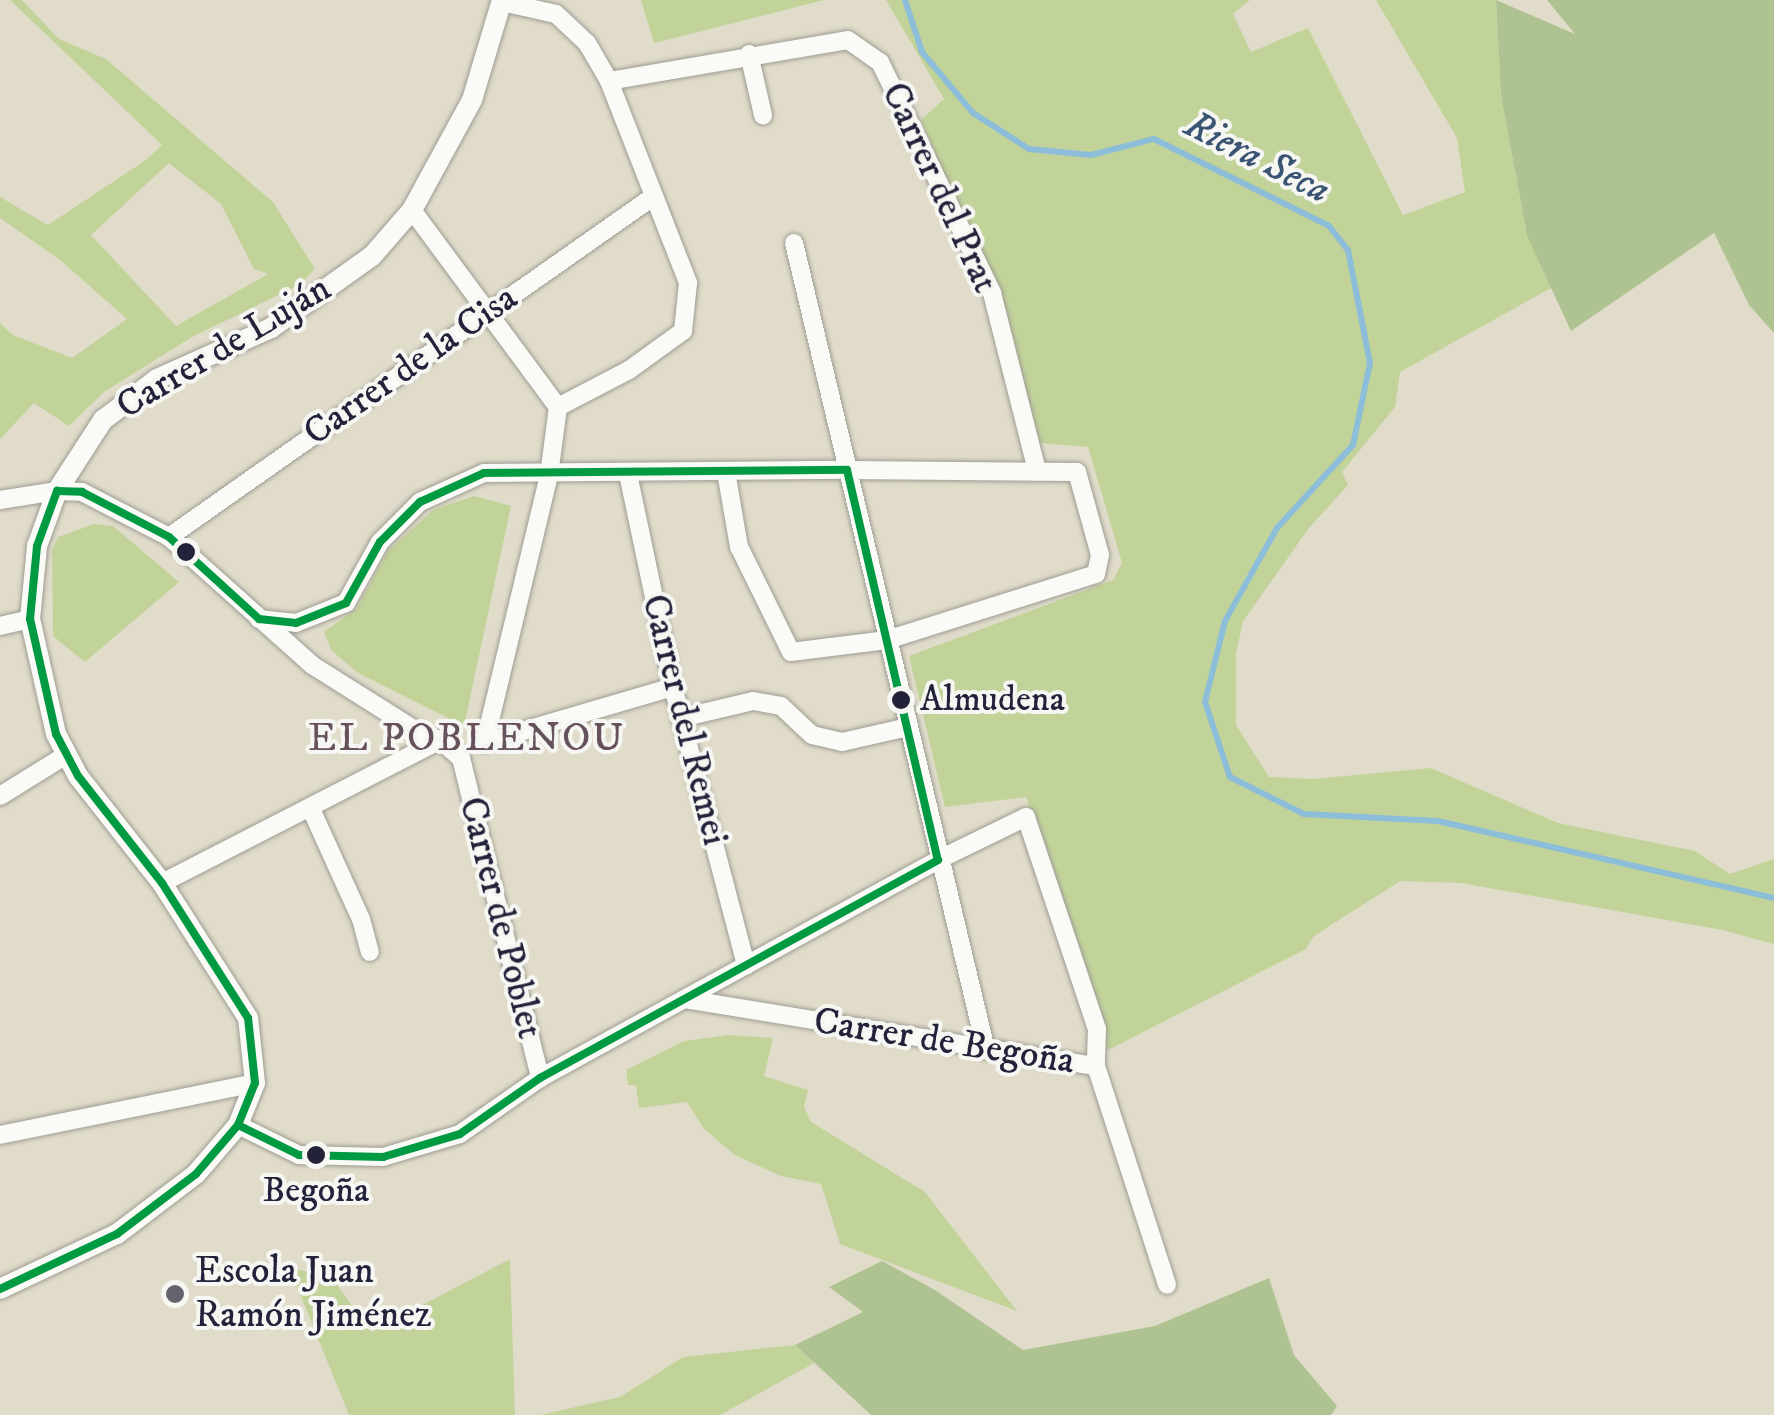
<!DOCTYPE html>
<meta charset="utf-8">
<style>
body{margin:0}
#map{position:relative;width:1774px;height:1415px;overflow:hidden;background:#e1dcca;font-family:"IM FELL DW Pica",serif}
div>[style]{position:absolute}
.green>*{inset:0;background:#c2d39a}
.forest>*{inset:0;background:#afc392}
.stream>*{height:6px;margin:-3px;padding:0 3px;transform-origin:3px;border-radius:3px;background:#8cbed9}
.roads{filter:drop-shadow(0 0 2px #9e9c94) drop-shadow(0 0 2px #9e9c94)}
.minor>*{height:18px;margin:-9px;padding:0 9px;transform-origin:9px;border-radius:9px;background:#fafaf7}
.tertiary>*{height:20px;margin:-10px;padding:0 10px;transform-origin:10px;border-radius:10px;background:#fafaf7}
.bus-1>*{height:8px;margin:-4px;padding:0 4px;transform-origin:4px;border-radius:4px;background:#009a42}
.dots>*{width:28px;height:28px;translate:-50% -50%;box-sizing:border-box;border:5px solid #f6f6f2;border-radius:50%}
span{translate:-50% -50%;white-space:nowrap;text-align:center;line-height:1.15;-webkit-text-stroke:8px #f6f6f2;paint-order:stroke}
.bus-label{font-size:36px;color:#22223b}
.left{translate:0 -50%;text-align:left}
.street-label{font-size:38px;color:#22223b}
.poi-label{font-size:38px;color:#22223b}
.water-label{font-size:40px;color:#3a5474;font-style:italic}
.neighbourhood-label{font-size:40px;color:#66525c;letter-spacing:2.5px}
</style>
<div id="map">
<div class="green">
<i style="clip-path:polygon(evenodd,10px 0,22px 0,59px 39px,106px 59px,273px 202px,315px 269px,299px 285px,192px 337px,104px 392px,69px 426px,34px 403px,0 439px,0 323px,13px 335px,72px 358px,127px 319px,60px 260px,0 218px,0 197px,48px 225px,146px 160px,162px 145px,10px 0,169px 163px,221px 204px,254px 269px,268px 274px,176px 326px,91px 235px,169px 163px)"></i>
<i style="clip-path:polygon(641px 0,824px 0,654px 43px)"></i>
<i style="clip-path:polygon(886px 0,1250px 0,1233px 14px,1251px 52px,1308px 28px,1403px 215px,1465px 192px,1457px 138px,1376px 0,1496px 0,1501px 96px,1527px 237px,1533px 238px,1551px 288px,1400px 372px,1395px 407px,1342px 472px,1348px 485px,1309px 528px,1243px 621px,1236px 654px,1236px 725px,1269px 777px,1313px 779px,1431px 768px,1558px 823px,1695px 851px,1730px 874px,1774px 859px,1774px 944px,1722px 930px,1461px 883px,1400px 881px,1314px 936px,1306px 949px,1108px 1050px,1026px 797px,945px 807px,909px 656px,1113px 580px,1122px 563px,1088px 447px,1040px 443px,1006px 316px,921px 120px,944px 99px)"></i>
<i style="clip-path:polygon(474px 496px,511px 506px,464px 726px,358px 673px,331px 650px,324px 632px,357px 608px,388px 551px,433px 510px)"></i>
<i style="clip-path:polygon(94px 524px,113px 526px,179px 582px,85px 662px,53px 636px,52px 550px,58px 537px)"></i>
<i style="clip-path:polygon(729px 1035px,773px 1038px,764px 1076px,808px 1090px,804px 1107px,811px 1122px,925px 1192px,1017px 1311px,840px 1244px,821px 1184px,781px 1176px,735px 1155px,704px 1129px,687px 1102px,639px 1108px,636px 1085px,628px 1085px,626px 1070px,684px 1041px)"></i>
<i style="clip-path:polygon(510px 1259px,515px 1415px,349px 1415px,289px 1267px,332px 1278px,371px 1332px)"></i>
<i style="clip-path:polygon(795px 1345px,814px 1363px,720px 1415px,540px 1415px,620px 1397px,683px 1357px)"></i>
</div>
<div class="forest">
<i style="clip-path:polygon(1496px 0,1575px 34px,1547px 0,1774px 0,1774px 333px,1749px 305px,1714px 233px,1571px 331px,1527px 236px,1501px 96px)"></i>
<i style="clip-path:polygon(882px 1261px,935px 1290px,1023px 1350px,1155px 1326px,1269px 1278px,1294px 1355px,1337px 1406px,1331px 1415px,871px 1415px,795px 1345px,863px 1312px,829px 1287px)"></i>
</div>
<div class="stream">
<i style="left:905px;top:0;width:55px;rotate:71.9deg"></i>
<i style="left:922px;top:52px;width:80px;rotate:50.1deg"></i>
<i style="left:973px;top:113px;width:67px;rotate:32.7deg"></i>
<i style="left:1029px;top:149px;width:62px;rotate:5.5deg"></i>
<i style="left:1091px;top:155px;width:65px;rotate:-14.3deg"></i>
<i style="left:1154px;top:139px;width:195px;rotate:26.4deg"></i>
<i style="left:1329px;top:226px;width:31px;rotate:52deg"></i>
<i style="left:1348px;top:250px;width:115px;rotate:79deg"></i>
<i style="left:1370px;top:363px;width:84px;rotate:101.7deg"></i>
<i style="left:1353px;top:445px;width:113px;rotate:132.5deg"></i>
<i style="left:1277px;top:528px;width:107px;rotate:119.2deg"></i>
<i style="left:1225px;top:621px;width:83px;rotate:103.9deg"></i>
<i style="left:1205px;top:702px;width:79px;rotate:71.6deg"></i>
<i style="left:1230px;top:777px;width:83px;rotate:26.6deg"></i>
<i style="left:1304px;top:814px;width:134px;rotate:3deg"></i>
<i style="left:1438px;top:821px;width:345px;rotate:12.9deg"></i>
</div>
<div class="roads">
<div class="minor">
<i style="left:502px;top:2px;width:55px;rotate:12.5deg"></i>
<i style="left:556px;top:14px;width:42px;rotate:43.1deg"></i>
<i style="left:587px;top:43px;width:44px;rotate:59.9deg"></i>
<i style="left:609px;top:81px;width:217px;rotate:68.6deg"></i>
<i style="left:688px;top:283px;width:48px;rotate:95.9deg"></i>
<i style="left:683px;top:331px;width:67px;rotate:144.2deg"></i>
<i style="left:629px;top:370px;width:80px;rotate:152.5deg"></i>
<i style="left:749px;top:54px;width:63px;rotate:77.1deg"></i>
<i style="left:609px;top:81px;width:242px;rotate:-9.7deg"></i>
<i style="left:848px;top:40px;width:39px;rotate:35deg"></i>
<i style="left:880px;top:62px;width:257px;rotate:64.1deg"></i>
<i style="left:992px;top:293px;width:184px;rotate:75.8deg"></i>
<i style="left:412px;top:210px;width:245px;rotate:53.5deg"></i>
<i style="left:794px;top:243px;width:830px;rotate:76.62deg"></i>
<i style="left:558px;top:407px;width:69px;rotate:97.5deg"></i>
<i style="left:549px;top:475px;width:275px;rotate:103.5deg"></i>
<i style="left:485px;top:742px;width:196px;rotate:-16.3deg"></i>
<i style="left:628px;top:474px;width:218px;rotate:78.1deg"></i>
<i style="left:673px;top:687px;width:288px;rotate:75.3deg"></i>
<i style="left:0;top:500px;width:58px;rotate:-9deg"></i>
<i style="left:57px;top:491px;width:25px;rotate:2deg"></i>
<i style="left:82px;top:492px;width:98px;rotate:27.3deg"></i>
<i style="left:169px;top:537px;width:192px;rotate:41.8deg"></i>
<i style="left:312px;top:665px;width:131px;rotate:32.2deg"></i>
<i style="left:423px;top:735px;width:18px;rotate:16deg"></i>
<i style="left:440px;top:740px;width:28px;rotate:41deg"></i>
<i style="left:461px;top:758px;width:330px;rotate:76.1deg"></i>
<i style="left:169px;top:537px;width:593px;rotate:-35.11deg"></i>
<i style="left:259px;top:619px;width:37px;rotate:6deg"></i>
<i style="left:296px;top:623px;width:54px;rotate:-21.8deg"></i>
<i style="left:346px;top:603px;width:70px;rotate:-60.9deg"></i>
<i style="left:380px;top:542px;width:57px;rotate:-45deg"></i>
<i style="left:420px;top:502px;width:70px;rotate:-24.4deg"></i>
<i style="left:484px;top:473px;width:363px;rotate:-0.5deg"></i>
<i style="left:847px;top:470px;width:230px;rotate:0.5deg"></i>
<i style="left:1077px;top:472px;width:86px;rotate:74.5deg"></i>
<i style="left:1100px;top:555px;width:19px;rotate:102deg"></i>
<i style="left:1096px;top:574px;width:219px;rotate:162.5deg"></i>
<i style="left:887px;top:640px;width:97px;rotate:172.9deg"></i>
<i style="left:791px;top:652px;width:117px;rotate:-116.3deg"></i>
<i style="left:739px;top:547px;width:76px;rotate:-99.8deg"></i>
<i style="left:0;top:626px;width:31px;rotate:-13deg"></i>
<i style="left:681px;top:718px;width:74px;rotate:-13.3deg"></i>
<i style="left:753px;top:701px;width:28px;rotate:10deg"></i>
<i style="left:781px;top:706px;width:42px;rotate:43.1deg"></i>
<i style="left:812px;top:735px;width:31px;rotate:13deg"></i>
<i style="left:842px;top:742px;width:68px;rotate:-12.8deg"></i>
<i style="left:0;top:796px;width:78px;rotate:-31.8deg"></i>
<i style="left:311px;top:809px;width:121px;rotate:65.6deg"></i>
<i style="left:361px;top:919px;width:34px;rotate:75deg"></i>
<i style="left:162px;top:883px;width:313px;rotate:-27.2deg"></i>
<i style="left:685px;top:999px;width:416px;rotate:9.3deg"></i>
<i style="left:1096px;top:1066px;width:230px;rotate:72deg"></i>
<i style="left:238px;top:1125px;width:68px;rotate:26.2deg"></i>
<i style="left:299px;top:1155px;width:84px;rotate:1.4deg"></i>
<i style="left:383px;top:1157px;width:80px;rotate:-16.6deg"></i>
<i style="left:460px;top:1134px;width:98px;rotate:-35deg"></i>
<i style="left:540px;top:1078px;width:454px;rotate:-28.7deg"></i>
<i style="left:938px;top:860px;width:98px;rotate:-26deg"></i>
<i style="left:1026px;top:817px;width:224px;rotate:71.5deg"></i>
<i style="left:1097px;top:1029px;width:37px;rotate:92deg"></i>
<i style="left:0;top:1135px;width:260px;rotate:-11.5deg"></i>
</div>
<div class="tertiary">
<i style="left:0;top:1289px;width:129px;rotate:-25.2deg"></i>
<i style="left:117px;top:1234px;width:99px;rotate:-37.2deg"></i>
<i style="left:196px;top:1174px;width:65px;rotate:-49.4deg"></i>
<i style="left:238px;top:1125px;width:45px;rotate:-68deg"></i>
<i style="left:255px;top:1083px;width:65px;rotate:-96.1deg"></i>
<i style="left:248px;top:1018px;width:160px;rotate:-122.5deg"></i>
<i style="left:162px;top:883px;width:136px;rotate:-128.1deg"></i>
<i style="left:78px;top:776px;width:47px;rotate:-117.6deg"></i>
<i style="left:56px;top:734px;width:118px;rotate:-102.7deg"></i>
<i style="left:30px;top:619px;width:73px;rotate:-84.5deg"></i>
<i style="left:37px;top:546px;width:59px;rotate:-70deg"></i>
<i style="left:57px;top:491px;width:85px;rotate:-57.1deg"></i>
<i style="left:103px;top:420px;width:68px;rotate:-37.2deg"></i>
<i style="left:157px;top:379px;width:125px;rotate:-24.1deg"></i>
<i style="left:271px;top:328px;width:124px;rotate:-35.5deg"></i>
<i style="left:372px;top:256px;width:61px;rotate:-49deg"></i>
<i style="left:412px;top:210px;width:125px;rotate:-61.4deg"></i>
<i style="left:472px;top:100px;width:104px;rotate:-73.3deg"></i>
</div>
</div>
<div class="bus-1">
<i style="left:847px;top:470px;width:400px;rotate:76.9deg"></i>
<i style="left:57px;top:491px;width:25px;rotate:2deg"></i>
<i style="left:82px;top:492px;width:98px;rotate:27.3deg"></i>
<i style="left:169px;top:537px;width:122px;rotate:42.3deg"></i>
<i style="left:259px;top:619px;width:37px;rotate:6deg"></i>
<i style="left:296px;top:623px;width:54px;rotate:-21.8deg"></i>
<i style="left:346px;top:603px;width:70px;rotate:-60.9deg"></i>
<i style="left:380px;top:542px;width:57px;rotate:-45deg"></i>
<i style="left:420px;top:502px;width:70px;rotate:-24.4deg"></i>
<i style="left:484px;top:473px;width:363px;rotate:-0.5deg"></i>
<i style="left:238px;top:1125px;width:68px;rotate:26.2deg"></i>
<i style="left:299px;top:1155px;width:84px;rotate:1.4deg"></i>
<i style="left:383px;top:1157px;width:80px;rotate:-16.6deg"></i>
<i style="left:460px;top:1134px;width:98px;rotate:-35deg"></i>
<i style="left:540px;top:1078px;width:454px;rotate:-28.7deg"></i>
<i style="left:0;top:1289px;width:129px;rotate:-25.2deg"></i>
<i style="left:117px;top:1234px;width:99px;rotate:-37.2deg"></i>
<i style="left:196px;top:1174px;width:65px;rotate:-49.4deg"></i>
<i style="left:238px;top:1125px;width:45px;rotate:-68deg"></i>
<i style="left:255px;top:1083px;width:65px;rotate:-96.1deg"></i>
<i style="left:248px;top:1018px;width:160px;rotate:-122.5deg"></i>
<i style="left:162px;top:883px;width:136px;rotate:-128.1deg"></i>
<i style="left:78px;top:776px;width:47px;rotate:-117.6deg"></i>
<i style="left:56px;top:734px;width:118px;rotate:-102.7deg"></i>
<i style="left:30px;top:619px;width:73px;rotate:-84.5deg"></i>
<i style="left:37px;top:546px;width:59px;rotate:-70deg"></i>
</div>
<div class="dots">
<i style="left:186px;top:552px;background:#22223b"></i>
<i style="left:901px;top:700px;background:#22223b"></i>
<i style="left:316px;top:1155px;background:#22223b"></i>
<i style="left:175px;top:1294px;background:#65636d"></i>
</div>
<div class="bus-label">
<span class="left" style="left:920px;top:700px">Almudena</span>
<span style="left:316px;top:1191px">Begoña</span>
</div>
<div class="street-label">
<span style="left:939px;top:188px;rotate:65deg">Carrer del Prat</span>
<span style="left:224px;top:348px;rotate:-31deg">Carrer de Luján</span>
<span style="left:411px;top:366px;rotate:-35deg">Carrer de la Cisa</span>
<span style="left:684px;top:720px;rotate:76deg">Carrer del Remei</span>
<span style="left:500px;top:918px;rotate:76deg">Carrer de Poblet</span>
<span style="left:944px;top:1042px;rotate:9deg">Carrer de Begoña</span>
</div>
<div class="poi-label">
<span class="left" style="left:195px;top:1294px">Escola Juan<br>Ramón Jiménez</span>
</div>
<div class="water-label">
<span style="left:1257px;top:158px;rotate:27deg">Riera Seca</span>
</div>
<div class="neighbourhood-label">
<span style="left:467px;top:739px">EL POBLENOU</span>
</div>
</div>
